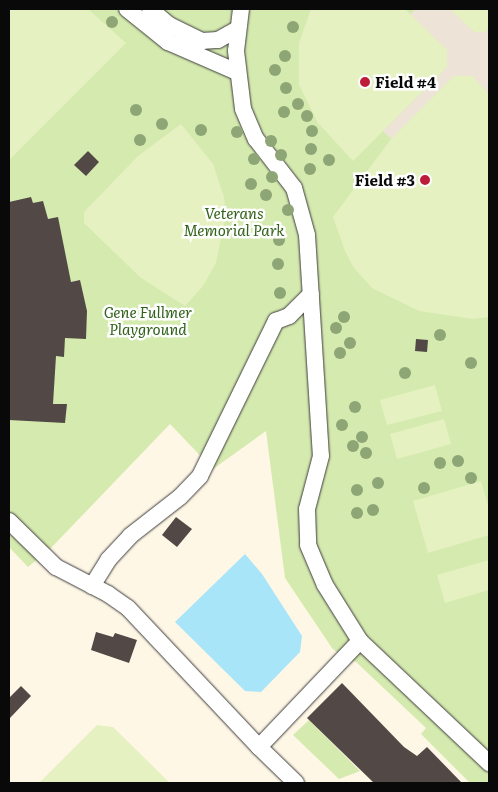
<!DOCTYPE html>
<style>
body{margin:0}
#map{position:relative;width:498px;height:792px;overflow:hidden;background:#fff7e6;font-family:Literata,serif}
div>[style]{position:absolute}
.green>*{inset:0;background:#d5eaaf}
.pitch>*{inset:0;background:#e6f1c1}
.plaza>*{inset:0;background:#ede4d7}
.water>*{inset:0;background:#a8e5f9}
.building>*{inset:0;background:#524946}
.roads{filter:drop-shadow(0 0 1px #3c3c3c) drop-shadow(0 0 1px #3c3c3c)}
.minor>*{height:16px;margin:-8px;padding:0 8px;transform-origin:8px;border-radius:8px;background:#fff}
.trees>*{width:12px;height:12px;margin:-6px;border-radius:50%;background:#8ea575}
.dots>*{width:14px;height:14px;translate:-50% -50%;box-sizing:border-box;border:2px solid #fff;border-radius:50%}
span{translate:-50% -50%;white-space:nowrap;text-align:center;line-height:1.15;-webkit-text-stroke:5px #fff;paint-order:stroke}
.poi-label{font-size:15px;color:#090909;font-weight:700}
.left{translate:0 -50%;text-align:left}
.right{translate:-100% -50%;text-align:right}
.park-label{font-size:15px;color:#316219;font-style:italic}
.frame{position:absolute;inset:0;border:10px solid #090909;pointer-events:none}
</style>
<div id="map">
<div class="green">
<i style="clip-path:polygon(9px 9px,489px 9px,489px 783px,470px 783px,421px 734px,426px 728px,355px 661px,349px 663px,332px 648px,285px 578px,266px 431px,213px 469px,170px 424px,50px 549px,28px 567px,9px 547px)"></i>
<i style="clip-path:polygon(309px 720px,360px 771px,339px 779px,293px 735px)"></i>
</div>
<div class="pitch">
<i style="clip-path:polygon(9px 9px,88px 9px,126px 43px,9px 160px)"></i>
<i style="clip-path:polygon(311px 9px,405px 9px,447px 50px,447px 67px,353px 161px,318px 123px,299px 85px,299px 43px)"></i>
<i style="clip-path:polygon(450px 9px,489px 9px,489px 27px,485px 32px,474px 32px)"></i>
<i style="clip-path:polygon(454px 76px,472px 76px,489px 94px,489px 317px,473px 319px,419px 311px,372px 288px,354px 268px,345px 251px,333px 217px,391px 139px)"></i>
<i style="clip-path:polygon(181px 124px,213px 164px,224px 197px,226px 214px,216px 263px,203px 286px,185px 306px,141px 278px,84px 223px,84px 212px,138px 156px)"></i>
<i style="clip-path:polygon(435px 385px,442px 411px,387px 425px,380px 400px)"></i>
<i style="clip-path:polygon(444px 419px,451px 444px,397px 459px,390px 434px)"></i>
<i style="clip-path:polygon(481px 481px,489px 508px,489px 535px,428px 553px,413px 501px)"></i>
<i style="clip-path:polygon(489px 560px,489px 590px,445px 603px,437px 575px)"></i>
<i style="clip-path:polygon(97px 725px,113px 727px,170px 783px,39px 783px)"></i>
</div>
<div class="plaza">
<i style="clip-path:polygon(416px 9px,450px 9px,474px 32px,485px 32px,489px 27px,489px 94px,472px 76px,454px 76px,391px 139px,383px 131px,447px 67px,447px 50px,410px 14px)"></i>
</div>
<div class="water">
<i style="clip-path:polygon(245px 554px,262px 574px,302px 636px,300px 652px,261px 692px,245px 691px,175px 622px)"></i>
</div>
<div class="building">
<i style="clip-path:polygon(88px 151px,99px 162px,86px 176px,74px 165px)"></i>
<i style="clip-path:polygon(31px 197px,33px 203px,43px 201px,48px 219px,58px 217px,71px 282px,80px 280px,87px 311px,86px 339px,65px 338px,64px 357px,56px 356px,53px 404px,67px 404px,65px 423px,9px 420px,9px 202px)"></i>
<i style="clip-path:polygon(416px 339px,428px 340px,427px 352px,415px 351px)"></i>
<i style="clip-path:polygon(176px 517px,192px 529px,177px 547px,162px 535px)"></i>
<i style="clip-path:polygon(96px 632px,113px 637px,115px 633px,137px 640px,129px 663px,91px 650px)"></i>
<i style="clip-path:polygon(342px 683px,404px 747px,417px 756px,427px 747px,462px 783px,374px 783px,307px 718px)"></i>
<i style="clip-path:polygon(21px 686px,31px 696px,9px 719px,9px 698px)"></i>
</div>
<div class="roads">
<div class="minor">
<i style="left:127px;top:9px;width:53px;rotate:38.8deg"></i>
<i style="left:168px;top:42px;width:75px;rotate:23.5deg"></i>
<i style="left:150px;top:9px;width:25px;rotate:40deg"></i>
<i style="left:169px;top:25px;width:37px;rotate:26deg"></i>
<i style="left:202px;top:41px;width:16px;rotate:-4deg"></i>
<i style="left:218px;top:40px;width:23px;rotate:-29deg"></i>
<i style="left:241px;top:9px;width:42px;rotate:96.8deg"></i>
<i style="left:236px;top:51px;width:58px;rotate:83.1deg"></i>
<i style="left:243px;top:109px;width:33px;rotate:67deg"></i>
<i style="left:256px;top:139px;width:62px;rotate:52.2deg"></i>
<i style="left:294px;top:188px;width:49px;rotate:74.5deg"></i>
<i style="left:307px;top:235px;width:221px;rotate:86.4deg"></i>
<i style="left:321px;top:456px;width:55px;rotate:104.8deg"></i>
<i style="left:307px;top:509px;width:36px;rotate:88deg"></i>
<i style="left:308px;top:545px;width:43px;rotate:67deg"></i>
<i style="left:325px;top:585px;width:66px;rotate:58deg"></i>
<i style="left:360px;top:641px;width:178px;rotate:43.4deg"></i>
<i style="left:9px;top:521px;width:66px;rotate:44.4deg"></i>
<i style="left:56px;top:567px;width:59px;rotate:27.4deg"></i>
<i style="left:108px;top:594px;width:24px;rotate:35deg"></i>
<i style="left:128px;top:608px;width:191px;rotate:46.7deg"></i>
<i style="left:92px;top:586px;width:31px;rotate:-58deg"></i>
<i style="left:108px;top:560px;width:33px;rotate:-47deg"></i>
<i style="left:130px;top:536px;width:63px;rotate:-38deg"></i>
<i style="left:180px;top:497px;width:29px;rotate:-46deg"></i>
<i style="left:200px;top:476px;width:173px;rotate:-63.9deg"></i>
<i style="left:276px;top:321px;width:14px;rotate:-21deg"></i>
<i style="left:289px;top:316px;width:31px;rotate:-45deg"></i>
<i style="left:296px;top:783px;width:52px;rotate:-135.8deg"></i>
<i style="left:259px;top:747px;width:146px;rotate:-46.4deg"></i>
</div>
</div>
<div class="trees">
<i style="left:112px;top:22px"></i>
<i style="left:293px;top:27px"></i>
<i style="left:285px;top:56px"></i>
<i style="left:275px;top:70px"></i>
<i style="left:286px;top:88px"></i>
<i style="left:298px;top:104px"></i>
<i style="left:136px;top:110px"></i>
<i style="left:284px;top:112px"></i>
<i style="left:307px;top:116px"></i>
<i style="left:162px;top:124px"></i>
<i style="left:201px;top:130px"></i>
<i style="left:312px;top:131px"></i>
<i style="left:237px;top:132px"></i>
<i style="left:140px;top:140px"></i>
<i style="left:271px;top:141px"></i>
<i style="left:311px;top:149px"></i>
<i style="left:281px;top:155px"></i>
<i style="left:254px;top:159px"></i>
<i style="left:329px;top:160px"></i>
<i style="left:310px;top:169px"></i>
<i style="left:272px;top:177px"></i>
<i style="left:251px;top:184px"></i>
<i style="left:266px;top:195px"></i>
<i style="left:288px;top:210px"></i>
<i style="left:279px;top:240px"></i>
<i style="left:278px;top:264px"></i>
<i style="left:280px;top:293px"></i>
<i style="left:344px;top:317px"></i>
<i style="left:336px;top:328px"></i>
<i style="left:440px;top:335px"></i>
<i style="left:350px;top:343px"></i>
<i style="left:340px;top:353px"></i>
<i style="left:471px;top:363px"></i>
<i style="left:405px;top:373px"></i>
<i style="left:355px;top:407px"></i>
<i style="left:342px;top:425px"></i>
<i style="left:362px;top:437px"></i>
<i style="left:353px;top:446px"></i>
<i style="left:366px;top:453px"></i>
<i style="left:458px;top:461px"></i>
<i style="left:440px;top:463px"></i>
<i style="left:471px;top:478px"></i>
<i style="left:378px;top:483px"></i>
<i style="left:424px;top:488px"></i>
<i style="left:357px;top:490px"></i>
<i style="left:373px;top:510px"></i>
<i style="left:357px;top:513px"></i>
</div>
<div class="dots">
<i style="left:365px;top:82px;background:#be1d39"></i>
<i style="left:425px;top:180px;background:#be1d39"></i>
</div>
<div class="poi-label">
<span class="left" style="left:375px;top:82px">Field #4</span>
<span class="right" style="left:415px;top:180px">Field #3</span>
</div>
<div class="park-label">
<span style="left:234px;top:221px">Veterans<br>Memorial Park</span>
<span style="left:148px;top:320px">Gene Fullmer<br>Playground</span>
</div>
<div class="frame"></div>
</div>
